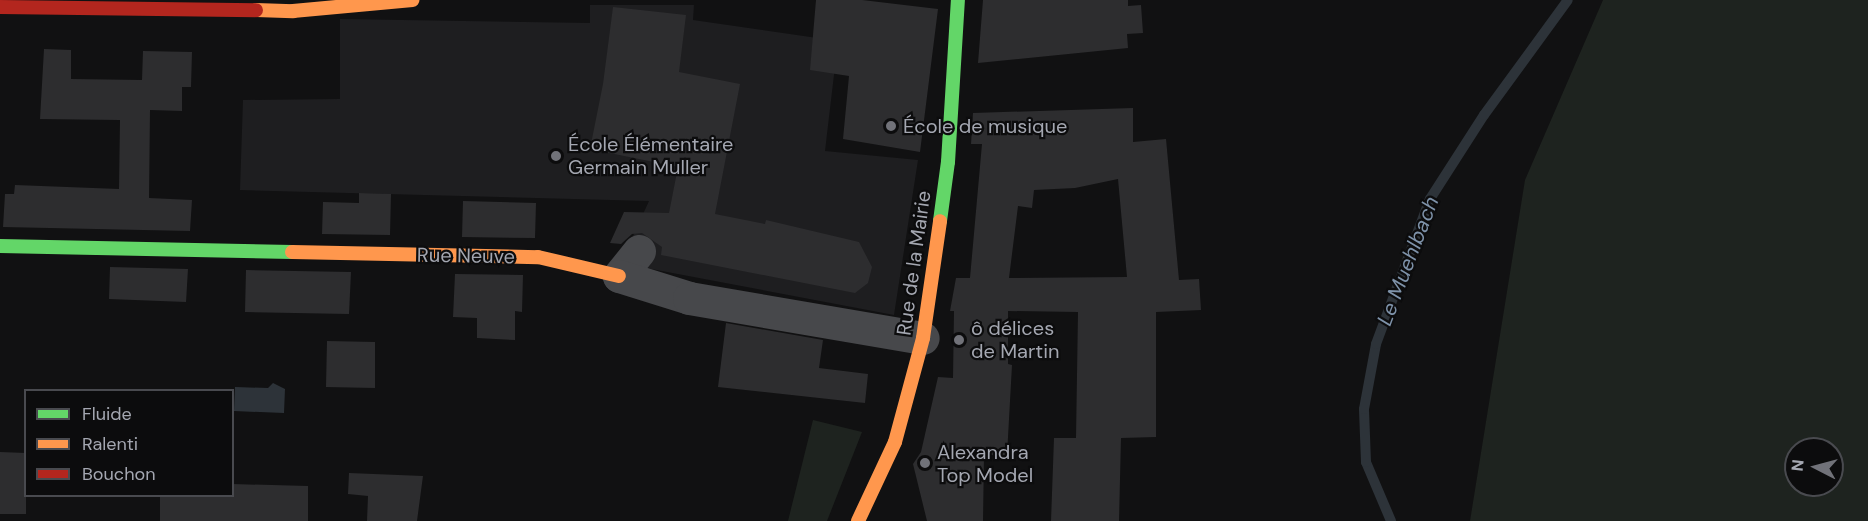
<!DOCTYPE html>
<meta charset="utf-8">
<style>
body{margin:0}
#map{position:relative;width:1868px;height:521px;overflow:hidden;background:#111112;font-family:"DM Sans",sans-serif}
div>[style]{position:absolute}
.built>*{inset:0;background:#1e1e20}
.green>*{inset:0;background:#1e231f}
.water>*{inset:0;background:#2d3339}
.stream>*{height:10px;margin:-5px;padding:0 5px;transform-origin:5px;border-radius:5px;background:#2d3339}
.building>*{inset:0;background:#2d2d2f}
.street>*{height:33px;margin:-16.5px;padding:0 16.5px;transform-origin:16.5px;border-radius:16.5px;background:#47484b}
.fast>*{height:14px;margin:-7px;padding:0 7px;transform-origin:7px;border-radius:7px;background:#63d668}
.slow>*{height:14px;margin:-7px;padding:0 7px;transform-origin:7px;border-radius:7px;background:#ff974d}
.jam>*{height:14px;margin:-7px;padding:0 7px;transform-origin:7px;border-radius:7px;background:#b3261e}
.dots>*{width:16px;height:16px;translate:-50% -50%;box-sizing:border-box;border:3px solid #0c0c0d;border-radius:50%}
span{translate:-50% -50%;white-space:nowrap;text-align:center;line-height:1.15;-webkit-text-stroke:4.5px #0c0c0d;paint-order:stroke}
.poi-label{font-size:20px;color:#a4a7b1}
.left{translate:0 -50%;text-align:left}
.street-label{font-size:20px;color:#a4a7b1}
.water-label{font-size:21px;color:#7e92a9;font-style:italic}
.legend{position:absolute;left:24px;top:389px;width:210px;height:108px;box-sizing:border-box;background:#0c0c0d;border:2px solid #494a4f;margin:0;padding:8px 10px;list-style:none;font-size:18px;color:#a4a7b1}
.legend li{display:flex;align-items:center;gap:12px;height:30px}
.legend b{width:30px;border:2px solid #494a4f}
.north{position:absolute;left:1784px;top:437px;width:60px;height:60px;box-sizing:border-box;background:#0c0c0d;border:2px solid #494a4f;border-radius:50%;rotate:276deg;font-size:16px;font-weight:700;line-height:24px;text-align:center;color:#a4a7b1}
.north::after{content:'';display:block;margin:auto;width:21px;height:27px;background:#717279;clip-path:polygon(50% 0,100% 100%,50% 72%,0 100%)}
</style>
<div id="map">
<div class="built">
<i style="clip-path:polygon(590px 5px,694px 5px,693px 20px,838px 41px,825px 151px,918px 160px,894px 315px,646px 268px,628px 247px,649px 201px,240px 190px,243px 100px,340px 99px,340px 19px,590px 23px)"></i>
</div>
<div class="green">
<i style="clip-path:polygon(evenodd,1603px 0,1868px 0,1868px 521px,1470px 521px,1525px 180px,1603px 0,1796px 449px,1832px 449px,1832px 485px,1796px 485px,1796px 449px)"></i>
<i style="clip-path:polygon(813px 420px,862px 432px,827px 521px,788px 521px)"></i>
</div>
<div class="water">
<i style="clip-path:polygon(273px 383px,285px 389px,284px 413px,234px 411px,235px 387px,268px 388px)"></i>
</div>
<div class="stream">
<i style="left:1391px;top:521px;width:64px;rotate:-113deg"></i>
<i style="left:1366px;top:462px;width:53px;rotate:-92.2deg"></i>
<i style="left:1364px;top:409px;width:66px;rotate:-79.5deg"></i>
<i style="left:1376px;top:344px;width:155px;rotate:-69.6deg"></i>
<i style="left:1430px;top:199px;width:100px;rotate:-57.3deg"></i>
<i style="left:1484px;top:115px;width:142px;rotate:-53.9deg"></i>
</div>
<div class="building">
<i style="clip-path:polygon(816px 0,862px 0,938px 9px,920px 152px,843px 139px,849px 76px,810px 70px)"></i>
<i style="clip-path:polygon(983px 0,1128px 0,1128px 6px,1141px 5px,1143px 33px,1127px 34px,1128px 48px,978px 63px)"></i>
<i style="clip-path:polygon(613px 7px,686px 15px,679px 72px,740px 84px,715px 214px,765px 224px,766px 220px,859px 242px,872px 267px,868px 283px,855px 293px,661px 255px,662px 247px,642px 233px,632px 234px,621px 244px,610px 243px,624px 212px,669px 213px,678px 167px,590px 149px,603px 84px)"></i>
<i style="clip-path:polygon(44px 49px,71px 50px,71px 79px,142px 80px,143px 51px,192px 52px,191px 87px,182px 87px,182px 111px,150px 110px,149px 198px,192px 200px,190px 231px,3px 227px,5px 194px,14px 194px,15px 185px,119px 189px,120px 120px,40px 119px)"></i>
<i style="clip-path:polygon(evenodd,1133px 108px,1133px 142px,1166px 139px,1179px 280px,1199px 279px,1201px 310px,1156px 312px,1156px 437px,1121px 438px,1119px 521px,1051px 521px,1054px 438px,1076px 438px,1078px 312px,1008px 311px,1008px 364px,1012px 365px,1007px 455px,984px 455px,983px 521px,927px 521px,913px 464px,921px 452px,938px 377px,953px 378px,954px 311px,950px 311px,956px 278px,970px 278px,982px 144px,971px 144px,973px 113px,1133px 108px,1118px 179px,1127px 277px,1009px 278px,1018px 206px,1032px 208px,1034px 190px,1075px 188px,1118px 179px)"></i>
<i style="clip-path:polygon(359px 193px,391px 194px,390px 235px,322px 234px,323px 202px,359px 203px)"></i>
<i style="clip-path:polygon(463px 201px,536px 203px,535px 238px,462px 237px)"></i>
<i style="clip-path:polygon(110px 267px,188px 269px,186px 302px,109px 299px)"></i>
<i style="clip-path:polygon(246px 270px,351px 272px,349px 314px,245px 312px)"></i>
<i style="clip-path:polygon(455px 274px,523px 275px,522px 312px,515px 311px,515px 340px,477px 338px,477px 318px,453px 317px)"></i>
<i style="clip-path:polygon(726px 323px,823px 340px,819px 368px,868px 374px,865px 403px,718px 387px)"></i>
<i style="clip-path:polygon(327px 341px,375px 342px,375px 388px,326px 387px)"></i>
<i style="clip-path:polygon(0 452px,26px 453px,26px 514px,0 514px)"></i>
<i style="clip-path:polygon(349px 473px,423px 476px,417px 521px,367px 521px,368px 496px,348px 494px)"></i>
<i style="clip-path:polygon(232px 484px,308px 486px,308px 521px,160px 521px,160px 495px,232px 495px)"></i>
</div>
<div class="street">
<i style="left:639px;top:251px;width:32px;rotate:129deg"></i>
<i style="left:619px;top:276px;width:73px;rotate:17.4deg"></i>
<i style="left:689px;top:298px;width:237px;rotate:9.7deg"></i>
</div>
<div class="fast">
<i style="left:940px;top:221px;width:60px;rotate:-82.3deg"></i>
<i style="left:948px;top:162px;width:162px;rotate:-86.5deg"></i>
<i style="left:0;top:246px;width:292px;rotate:1.2deg"></i>
</div>
<div class="slow">
<i style="left:256px;top:10px;width:37px;rotate:2deg"></i>
<i style="left:293px;top:11px;width:120px;rotate:-5.3deg"></i>
<i style="left:292px;top:252px;width:246px;rotate:1.2deg"></i>
<i style="left:538px;top:257px;width:83px;rotate:13.2deg"></i>
<i style="left:858px;top:521px;width:87px;rotate:-64.9deg"></i>
<i style="left:895px;top:442px;width:108px;rotate:-74.9deg"></i>
<i style="left:923px;top:338px;width:118px;rotate:-81.7deg"></i>
</div>
<div class="jam">
<i style="left:0;top:7px;width:256px;rotate:0.7deg"></i>
</div>
<div class="dots">
<i style="left:891px;top:126px;background:#717279"></i>
<i style="left:556px;top:156px;background:#717279"></i>
<i style="left:959px;top:340px;background:#717279"></i>
<i style="left:925px;top:463px;background:#717279"></i>
</div>
<div class="poi-label">
<span class="left" style="left:903px;top:126px">École de musique</span>
<span class="left" style="left:568px;top:156px">École Élémentaire<br>Germain Muller</span>
<span class="left" style="left:971px;top:340px">ô délices<br>de Martin</span>
<span class="left" style="left:937px;top:464px">Alexandra<br>Top Model</span>
</div>
<div class="street-label">
<span style="left:466px;top:256px;rotate:1deg">Rue Neuve</span>
<span style="left:914px;top:263px;rotate:-82deg">Rue de la Mairie</span>
</div>
<div class="water-label">
<span style="left:1408px;top:261px;rotate:-69deg">Le Muehlbach</span>
</div>
<ul class="legend">
<li><b style="height:8px;background:#63d668"></b>Fluide</li>
<li><b style="height:8px;background:#ff974d"></b>Ralenti</li>
<li><b style="height:8px;background:#b3261e"></b>Bouchon</li>
</ul>
<div class="north">N</div>
</div>
